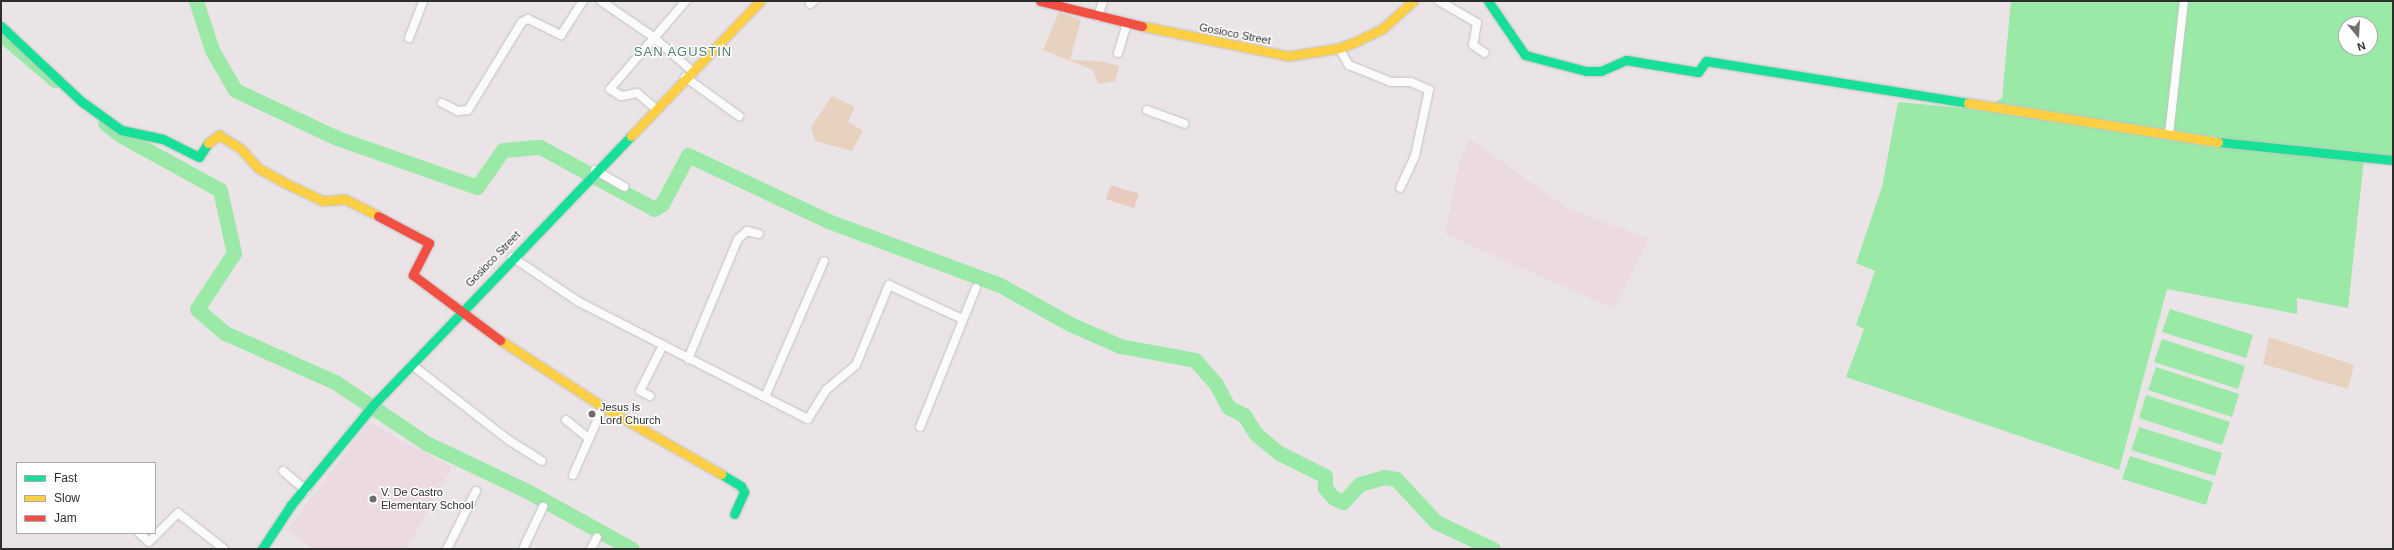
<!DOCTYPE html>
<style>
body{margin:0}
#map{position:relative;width:2394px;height:550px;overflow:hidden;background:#eae4e7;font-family:Arial,sans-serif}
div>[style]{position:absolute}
.education>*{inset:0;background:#ecdae2}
.green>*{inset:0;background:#e6d2bf}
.pitch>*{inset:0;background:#e9cabe}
.water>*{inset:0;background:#9ae9a7}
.river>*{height:15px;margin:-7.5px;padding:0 7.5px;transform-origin:7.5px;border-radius:7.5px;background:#9ae9a7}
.roads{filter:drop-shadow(0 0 1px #c2c2c3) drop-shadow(0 0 1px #c2c2c3)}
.street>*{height:8px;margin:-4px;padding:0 4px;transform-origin:4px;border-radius:4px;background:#fcfbfb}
.fast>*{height:9px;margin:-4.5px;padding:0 4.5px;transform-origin:4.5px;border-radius:4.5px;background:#16e098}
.slow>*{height:9px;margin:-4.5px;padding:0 4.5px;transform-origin:4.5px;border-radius:4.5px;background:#ffcf43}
.jam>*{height:9px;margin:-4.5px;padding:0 4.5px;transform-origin:4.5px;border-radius:4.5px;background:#f24e42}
.dots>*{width:11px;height:11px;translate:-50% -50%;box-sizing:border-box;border:2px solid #fff;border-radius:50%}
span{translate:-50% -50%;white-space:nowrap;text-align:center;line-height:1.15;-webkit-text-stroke:3px #fff;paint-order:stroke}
.street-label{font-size:11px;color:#2d2d2d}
.poi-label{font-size:11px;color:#2d2d2d}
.left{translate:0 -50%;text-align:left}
.quarter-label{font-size:13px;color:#4e7d70;letter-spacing:1px}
.frame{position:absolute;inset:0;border:2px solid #2d2d2d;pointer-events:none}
.legend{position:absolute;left:16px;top:462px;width:140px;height:72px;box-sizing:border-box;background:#fff;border:1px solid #ababab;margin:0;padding:5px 7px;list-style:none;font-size:12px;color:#2d2d2d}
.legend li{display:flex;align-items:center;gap:8px;height:20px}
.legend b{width:20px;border:1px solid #ababab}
.north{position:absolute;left:2338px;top:16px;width:40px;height:40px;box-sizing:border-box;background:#fff;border:1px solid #ababab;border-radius:50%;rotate:162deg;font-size:11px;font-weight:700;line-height:16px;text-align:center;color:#2d2d2d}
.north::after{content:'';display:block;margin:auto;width:14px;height:18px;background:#6f6d6e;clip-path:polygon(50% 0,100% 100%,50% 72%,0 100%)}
</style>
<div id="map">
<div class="education">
<i style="clip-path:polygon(1470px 139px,1567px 208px,1649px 239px,1613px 308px,1445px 234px,1460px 159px)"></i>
<i style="clip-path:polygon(369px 422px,452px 467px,406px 549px,313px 549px,287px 530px)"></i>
</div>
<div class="green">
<i style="clip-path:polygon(1059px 12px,1081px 20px,1070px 60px,1100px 61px,1119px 66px,1115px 81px,1098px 84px,1093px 70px,1043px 50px)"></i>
<i style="clip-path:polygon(832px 96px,855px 107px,848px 122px,863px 131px,852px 151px,815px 141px,811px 127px)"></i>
<i style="clip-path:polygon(2269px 337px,2354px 365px,2348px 389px,2263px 364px)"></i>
</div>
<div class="pitch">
<i style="clip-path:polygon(1111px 185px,1139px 194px,1134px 208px,1106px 199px)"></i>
</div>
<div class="water">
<i style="clip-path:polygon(2011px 1px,2184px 1px,2167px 135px,2364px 158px,2348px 308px,2297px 298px,2297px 314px,2167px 289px,2119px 470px,1846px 377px,1864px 329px,1856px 325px,1875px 271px,1856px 263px,1882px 187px,1898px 102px,1983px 110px,2002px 98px)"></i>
<i style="clip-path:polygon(evenodd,2188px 1px,2393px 1px,2393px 157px,2171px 132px,2188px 1px,2346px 24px,2370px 24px,2370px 48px,2346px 48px,2346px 24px)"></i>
<i style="clip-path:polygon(2170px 309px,2253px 335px,2246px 358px,2162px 332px)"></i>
<i style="clip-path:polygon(2162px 339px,2245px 366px,2238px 389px,2154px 362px)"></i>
<i style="clip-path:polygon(2156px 367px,2239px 394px,2232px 417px,2148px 390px)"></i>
<i style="clip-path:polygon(2146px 395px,2230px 422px,2222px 445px,2139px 418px)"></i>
<i style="clip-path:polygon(2139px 427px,2222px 453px,2215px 476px,2131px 450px)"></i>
<i style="clip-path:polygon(2130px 456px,2213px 482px,2206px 505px,2122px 479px)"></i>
</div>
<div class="river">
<i style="left:196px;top:1px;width:52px;rotate:71.9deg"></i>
<i style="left:212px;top:50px;width:46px;rotate:60.1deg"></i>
<i style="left:235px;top:90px;width:113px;rotate:25.2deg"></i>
<i style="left:337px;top:138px;width:148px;rotate:19.3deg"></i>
<i style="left:477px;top:187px;width:45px;rotate:-54.9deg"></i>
<i style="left:503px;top:150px;width:37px;rotate:-5deg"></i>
<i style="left:540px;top:147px;width:130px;rotate:28.5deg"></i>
<i style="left:654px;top:209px;width:9px;rotate:-32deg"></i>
<i style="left:662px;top:204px;width:55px;rotate:-62deg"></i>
<i style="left:688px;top:155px;width:155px;rotate:25.2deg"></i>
<i style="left:828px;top:221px;width:184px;rotate:20.4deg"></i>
<i style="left:1000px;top:285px;width:80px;rotate:29.1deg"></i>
<i style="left:1070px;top:324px;width:55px;rotate:23.7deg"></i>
<i style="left:1120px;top:346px;width:76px;rotate:10.6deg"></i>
<i style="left:1195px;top:360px;width:32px;rotate:49deg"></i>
<i style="left:1216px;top:384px;width:26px;rotate:62deg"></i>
<i style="left:1228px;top:407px;width:18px;rotate:27deg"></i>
<i style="left:1244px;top:415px;width:22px;rotate:58deg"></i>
<i style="left:1256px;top:434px;width:30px;rotate:40deg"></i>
<i style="left:1279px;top:453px;width:51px;rotate:26.6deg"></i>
<i style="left:1325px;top:476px;width:12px;rotate:90deg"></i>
<i style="left:1325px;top:488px;width:13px;rotate:48deg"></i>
<i style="left:1334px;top:498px;width:10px;rotate:24deg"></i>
<i style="left:1343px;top:502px;width:25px;rotate:-47deg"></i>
<i style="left:1360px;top:484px;width:25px;rotate:-16deg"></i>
<i style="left:1384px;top:477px;width:12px;rotate:9deg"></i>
<i style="left:1396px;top:479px;width:59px;rotate:47.1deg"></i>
<i style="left:1436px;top:522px;width:63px;rotate:25.3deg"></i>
<i style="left:1px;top:34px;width:71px;rotate:40.4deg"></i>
<i style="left:105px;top:123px;width:19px;rotate:39deg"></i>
<i style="left:120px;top:135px;width:114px;rotate:28.8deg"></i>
<i style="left:220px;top:190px;width:65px;rotate:77.5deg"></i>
<i style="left:234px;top:253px;width:67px;rotate:123.5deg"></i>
<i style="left:197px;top:309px;width:37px;rotate:41deg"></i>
<i style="left:225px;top:333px;width:120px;rotate:24deg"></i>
<i style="left:335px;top:382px;width:110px;rotate:33.8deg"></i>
<i style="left:426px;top:443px;width:112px;rotate:25.4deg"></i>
<i style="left:527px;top:491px;width:120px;rotate:28.9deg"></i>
</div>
<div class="roads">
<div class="street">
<i style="left:601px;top:1px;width:62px;rotate:34.5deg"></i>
<i style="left:652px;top:36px;width:52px;rotate:41.1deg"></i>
<i style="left:1439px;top:1px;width:44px;rotate:30.1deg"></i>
<i style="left:1477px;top:23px;width:22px;rotate:100deg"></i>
<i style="left:1473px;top:45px;width:14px;rotate:34deg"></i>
<i style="left:810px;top:4px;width:5px;rotate:-37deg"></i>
<i style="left:1098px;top:17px;width:17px;rotate:-73deg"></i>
<i style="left:409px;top:38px;width:40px;rotate:-69deg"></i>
<i style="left:1339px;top:48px;width:20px;rotate:60deg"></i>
<i style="left:1349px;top:65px;width:45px;rotate:22deg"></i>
<i style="left:1391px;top:82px;width:20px"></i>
<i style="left:1411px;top:82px;width:20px;rotate:24deg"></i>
<i style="left:1429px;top:90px;width:67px;rotate:102deg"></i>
<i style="left:1415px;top:156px;width:35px;rotate:115deg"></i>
<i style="left:1118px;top:53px;width:31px;rotate:-73deg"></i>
<i style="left:685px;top:77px;width:67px;rotate:35.8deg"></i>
<i style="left:442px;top:103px;width:18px;rotate:27deg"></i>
<i style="left:458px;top:111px;width:10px;rotate:-6deg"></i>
<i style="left:468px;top:110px;width:103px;rotate:-58.5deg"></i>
<i style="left:522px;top:22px;width:7px;rotate:-27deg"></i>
<i style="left:528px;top:19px;width:37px;rotate:26deg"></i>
<i style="left:561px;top:35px;width:40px;rotate:-57.1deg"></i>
<i style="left:655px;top:108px;width:23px;rotate:-140deg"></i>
<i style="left:637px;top:93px;width:16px;rotate:169deg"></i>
<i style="left:621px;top:96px;width:13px;rotate:-148deg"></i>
<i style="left:610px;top:89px;width:116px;rotate:-49.2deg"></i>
<i style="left:1147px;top:110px;width:40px;rotate:20.2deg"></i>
<i style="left:2169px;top:134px;width:134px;rotate:-83.6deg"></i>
<i style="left:595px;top:170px;width:34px;rotate:30deg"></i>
<i style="left:512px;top:257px;width:81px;rotate:33.9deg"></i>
<i style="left:579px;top:302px;width:257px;rotate:27.1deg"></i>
<i style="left:808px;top:419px;width:34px;rotate:-58deg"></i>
<i style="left:826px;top:390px;width:39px;rotate:-40deg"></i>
<i style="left:856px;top:365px;width:87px;rotate:-67.6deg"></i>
<i style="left:889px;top:285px;width:81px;rotate:25deg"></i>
<i style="left:688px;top:359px;width:130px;rotate:-67.4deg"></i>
<i style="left:738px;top:239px;width:12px;rotate:-42deg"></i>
<i style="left:747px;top:231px;width:12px;rotate:14deg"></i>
<i style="left:412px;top:365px;width:120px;rotate:37.9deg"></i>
<i style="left:507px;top:439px;width:41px;rotate:32.2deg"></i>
<i style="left:650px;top:396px;width:11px;rotate:-153deg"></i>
<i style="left:640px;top:391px;width:49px;rotate:-63.4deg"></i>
<i style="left:765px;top:397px;width:148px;rotate:-66.5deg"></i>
<i style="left:566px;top:420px;width:28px;rotate:39deg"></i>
<i style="left:920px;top:427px;width:150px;rotate:-68.1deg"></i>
<i style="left:283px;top:471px;width:30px;rotate:40deg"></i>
<i style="left:573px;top:475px;width:74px;rotate:-66.2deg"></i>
<i style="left:139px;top:533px;width:13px;rotate:42deg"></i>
<i style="left:149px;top:542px;width:41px;rotate:-45deg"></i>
<i style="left:178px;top:513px;width:58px;rotate:38deg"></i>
<i style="left:447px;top:549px;width:65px;rotate:-63.4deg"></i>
<i style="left:523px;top:549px;width:47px;rotate:-64.5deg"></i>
<i style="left:591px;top:549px;width:13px;rotate:-63deg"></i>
</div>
<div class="fast">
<i style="left:1488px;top:1px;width:65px;rotate:55.6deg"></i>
<i style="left:1525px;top:55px;width:63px;rotate:14.7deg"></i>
<i style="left:1586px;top:71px;width:15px"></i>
<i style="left:1601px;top:71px;width:27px;rotate:-24deg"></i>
<i style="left:1626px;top:60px;width:73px;rotate:9.5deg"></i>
<i style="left:1698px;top:72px;width:14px;rotate:-54deg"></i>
<i style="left:1706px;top:61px;width:265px;rotate:9.1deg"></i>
<i style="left:1px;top:26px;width:110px;rotate:43.2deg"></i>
<i style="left:81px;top:101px;width:49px;rotate:35.9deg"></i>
<i style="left:121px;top:130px;width:43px;rotate:12.1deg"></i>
<i style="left:163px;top:139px;width:40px;rotate:26.6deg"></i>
<i style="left:199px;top:157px;width:17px;rotate:-57deg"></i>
<i style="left:2218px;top:142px;width:176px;rotate:5.9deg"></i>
<i style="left:721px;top:474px;width:23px;rotate:31deg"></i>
<i style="left:741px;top:486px;width:7px;rotate:63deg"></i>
<i style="left:744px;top:492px;width:24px;rotate:114deg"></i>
<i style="left:262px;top:549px;width:53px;rotate:-56.6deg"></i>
<i style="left:291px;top:505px;width:129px;rotate:-50.6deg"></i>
<i style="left:373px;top:405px;width:373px;rotate:-46.2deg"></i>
</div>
<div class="slow">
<i style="left:1142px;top:26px;width:149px;rotate:11.6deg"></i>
<i style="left:1288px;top:56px;width:52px;rotate:-8.9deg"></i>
<i style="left:1339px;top:48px;width:19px;rotate:-21deg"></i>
<i style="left:1357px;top:41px;width:28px;rotate:-26deg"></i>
<i style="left:1382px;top:29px;width:42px;rotate:-42.1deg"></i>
<i style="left:1968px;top:103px;width:253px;rotate:8.9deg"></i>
<i style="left:631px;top:136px;width:187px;rotate:-46.3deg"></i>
<i style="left:208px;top:143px;width:14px;rotate:-36deg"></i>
<i style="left:219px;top:135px;width:25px;rotate:32deg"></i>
<i style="left:240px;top:148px;width:27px;rotate:48deg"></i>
<i style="left:258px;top:168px;width:29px;rotate:29deg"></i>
<i style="left:283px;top:182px;width:44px;rotate:25.4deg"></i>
<i style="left:323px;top:201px;width:22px;rotate:-5deg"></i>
<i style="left:345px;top:199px;width:37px;rotate:27deg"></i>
<i style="left:500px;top:340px;width:123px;rotate:33deg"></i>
<i style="left:603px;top:407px;width:136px;rotate:29.6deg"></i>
</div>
<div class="jam">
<i style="left:1040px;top:1px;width:105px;rotate:13.8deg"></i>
<i style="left:378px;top:216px;width:58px;rotate:27.9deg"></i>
<i style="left:429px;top:243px;width:36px;rotate:117deg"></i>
<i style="left:413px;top:275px;width:109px;rotate:36.8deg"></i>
</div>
</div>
<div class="dots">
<i style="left:592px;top:414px;background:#6f6d6e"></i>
<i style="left:373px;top:499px;background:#6f6d6e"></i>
</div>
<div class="street-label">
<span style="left:1235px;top:34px;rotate:11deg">Gosioco Street</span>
<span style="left:493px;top:259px;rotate:-46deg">Gosioco Street</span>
</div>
<div class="poi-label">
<span class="left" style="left:600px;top:414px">Jesus Is<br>Lord Church</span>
<span class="left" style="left:381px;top:499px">V. De Castro<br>Elementary School</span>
</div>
<div class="quarter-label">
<span style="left:683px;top:52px">SAN AGUSTIN</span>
</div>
<div class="frame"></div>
<ul class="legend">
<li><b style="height:5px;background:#16e098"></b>Fast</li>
<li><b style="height:5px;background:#ffcf43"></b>Slow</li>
<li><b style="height:5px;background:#f24e42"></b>Jam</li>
</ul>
<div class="north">N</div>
</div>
